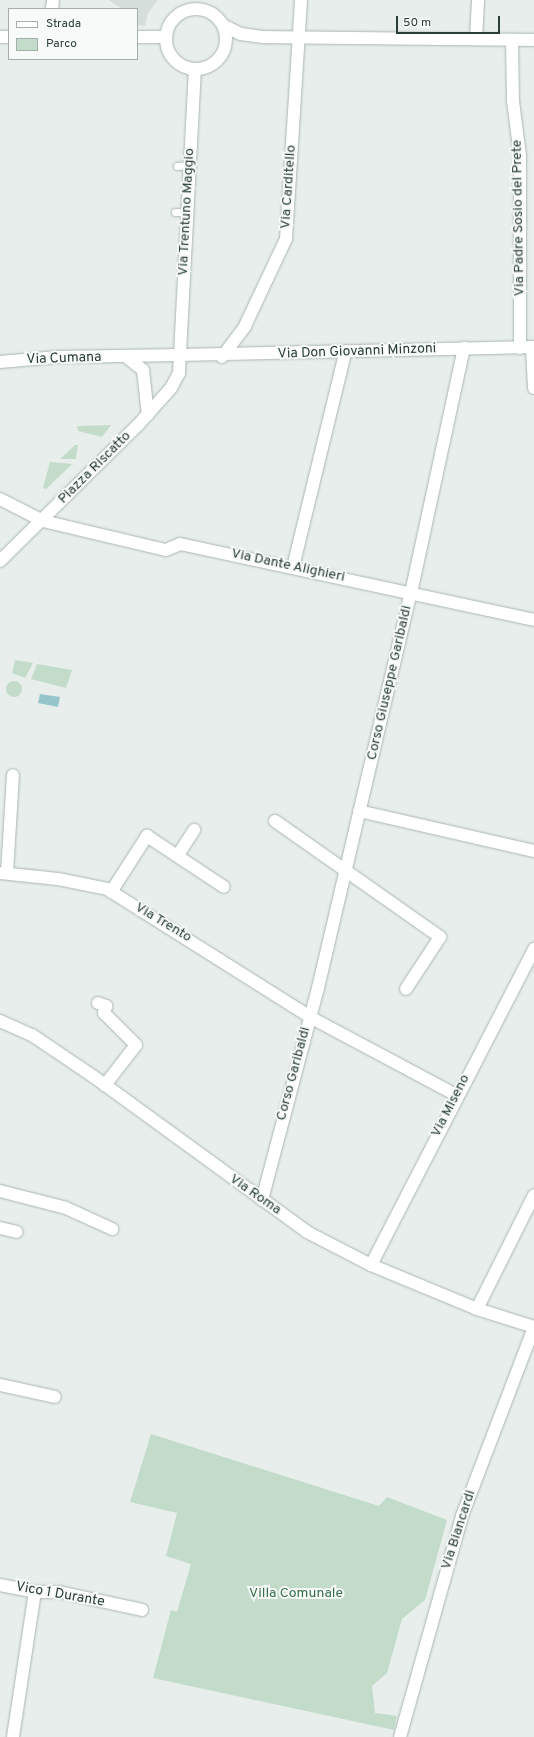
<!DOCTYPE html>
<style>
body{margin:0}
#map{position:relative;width:534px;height:1737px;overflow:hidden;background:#e7eeeb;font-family:Overpass,sans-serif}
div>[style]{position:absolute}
.built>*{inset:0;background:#d5deda}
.green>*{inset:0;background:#c3dcc9}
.round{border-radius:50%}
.water>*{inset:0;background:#96c5cb}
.roads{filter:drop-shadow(0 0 1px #aab6b1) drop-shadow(0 0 1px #aab6b1)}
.lane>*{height:7px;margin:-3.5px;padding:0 3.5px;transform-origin:3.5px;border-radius:3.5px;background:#fff}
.street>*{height:12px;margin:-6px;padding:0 6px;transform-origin:6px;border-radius:6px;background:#fff}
.secondary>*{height:12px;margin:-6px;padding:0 6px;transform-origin:6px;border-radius:6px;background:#fff}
.secondary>.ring{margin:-6px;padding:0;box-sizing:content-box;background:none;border:12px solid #fff;border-radius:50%}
span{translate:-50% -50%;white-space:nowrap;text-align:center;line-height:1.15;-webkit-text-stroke:4px #f7faf9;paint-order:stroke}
.street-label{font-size:14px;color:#283e37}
.park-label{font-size:14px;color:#36704b}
.legend{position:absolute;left:8px;top:8px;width:130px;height:52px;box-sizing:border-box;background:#f7faf9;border:1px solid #a4afab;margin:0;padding:5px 7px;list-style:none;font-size:12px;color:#283e37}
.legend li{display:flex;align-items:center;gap:8px;height:20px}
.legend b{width:20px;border:1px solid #a4afab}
.scale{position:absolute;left:396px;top:16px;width:104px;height:18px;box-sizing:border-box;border:2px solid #283e37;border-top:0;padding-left:5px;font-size:12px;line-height:14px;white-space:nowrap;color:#283e37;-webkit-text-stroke:3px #f7faf9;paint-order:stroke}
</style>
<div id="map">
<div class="built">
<i style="clip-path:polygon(109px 0,158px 0,148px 13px,145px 26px,137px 25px,137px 9px,122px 9px)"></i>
</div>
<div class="green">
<i style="clip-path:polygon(111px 425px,102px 437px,78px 431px,77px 426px)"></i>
<i style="clip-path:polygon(75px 445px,78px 445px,76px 459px,60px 459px)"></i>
<i style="clip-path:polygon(50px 462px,72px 464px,46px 489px,43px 488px)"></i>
<i style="clip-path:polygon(15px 660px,33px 663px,25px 678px,12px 673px)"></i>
<i style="clip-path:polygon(37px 664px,72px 670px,66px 688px,31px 679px)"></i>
<i class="round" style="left:6px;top:681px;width:16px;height:16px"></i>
<i style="clip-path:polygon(151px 1434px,379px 1506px,387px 1497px,447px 1520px,425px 1600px,402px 1619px,387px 1673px,372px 1686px,375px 1713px,397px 1716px,394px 1730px,153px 1678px,171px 1610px,177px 1612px,191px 1564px,166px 1556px,177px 1513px,130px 1502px)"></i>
</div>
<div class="water">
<i style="clip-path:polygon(40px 694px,60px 697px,58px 707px,38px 703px)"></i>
</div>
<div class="roads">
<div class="lane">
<i style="left:177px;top:166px;width:12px;rotate:-5deg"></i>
<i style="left:175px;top:212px;width:13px"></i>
</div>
<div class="street">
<i style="left:52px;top:9px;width:9px;rotate:-84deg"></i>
<i style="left:0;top:37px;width:9px"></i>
<i style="left:137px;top:37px;width:29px"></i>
<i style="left:476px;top:39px;width:39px;rotate:-87deg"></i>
<i style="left:512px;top:40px;width:61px;rotate:89.1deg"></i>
<i style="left:513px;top:101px;width:55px;rotate:82.7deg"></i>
<i style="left:520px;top:156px;width:192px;rotate:90deg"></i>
<i style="left:532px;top:348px;width:40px;rotate:87.1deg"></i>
<i style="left:180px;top:355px;width:354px;rotate:-1.3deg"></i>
<i style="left:222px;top:357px;width:39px;rotate:-53deg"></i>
<i style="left:245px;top:326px;width:96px;rotate:-64.8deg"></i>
<i style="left:286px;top:239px;width:239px;rotate:-86.4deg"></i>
<i style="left:0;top:499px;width:48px;rotate:27.1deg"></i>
<i style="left:43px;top:521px;width:126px;rotate:13.3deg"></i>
<i style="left:166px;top:550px;width:15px;rotate:-23deg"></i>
<i style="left:180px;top:544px;width:362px;rotate:12.1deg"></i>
<i style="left:293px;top:567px;width:220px;rotate:-76.3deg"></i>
<i style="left:359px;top:811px;width:180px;rotate:12.9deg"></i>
<i style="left:275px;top:821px;width:202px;rotate:35.1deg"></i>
<i style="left:440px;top:937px;width:62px;rotate:123.2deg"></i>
<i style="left:178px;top:855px;width:30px;rotate:-57deg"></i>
<i style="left:0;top:873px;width:58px;rotate:5.9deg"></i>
<i style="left:58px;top:879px;width:50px;rotate:11.5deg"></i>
<i style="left:107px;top:889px;width:240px;rotate:32.2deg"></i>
<i style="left:310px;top:1017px;width:166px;rotate:28.1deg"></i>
<i style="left:7px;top:873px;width:98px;rotate:-86.5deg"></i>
<i style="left:111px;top:892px;width:67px;rotate:-57.3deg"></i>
<i style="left:147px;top:836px;width:92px;rotate:33.5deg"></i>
<i style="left:98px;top:1003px;width:9px;rotate:21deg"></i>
<i style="left:106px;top:1006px;width:7px;rotate:106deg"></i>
<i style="left:104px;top:1013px;width:45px;rotate:45deg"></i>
<i style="left:136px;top:1045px;width:51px;rotate:127.8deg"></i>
<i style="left:0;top:1191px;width:68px;rotate:14.4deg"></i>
<i style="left:66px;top:1208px;width:51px;rotate:24.5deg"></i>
<i style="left:262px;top:1200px;width:219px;rotate:-75.2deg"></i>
<i style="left:318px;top:988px;width:406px;rotate:-76.8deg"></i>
<i style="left:411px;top:593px;width:251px;rotate:-77.8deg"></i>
<i style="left:0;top:1228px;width:17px;rotate:13deg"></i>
<i style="left:371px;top:1265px;width:356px;rotate:-62.7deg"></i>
<i style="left:477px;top:1309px;width:127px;rotate:-63.4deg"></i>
<i style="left:0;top:1385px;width:56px;rotate:12.3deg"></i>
<i style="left:0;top:1585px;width:36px;rotate:11deg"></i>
<i style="left:35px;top:1592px;width:24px"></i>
<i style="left:59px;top:1592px;width:85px;rotate:12.2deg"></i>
<i style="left:13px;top:1737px;width:147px;rotate:-81.4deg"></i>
<i style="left:400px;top:1737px;width:230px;rotate:-74.3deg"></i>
<i style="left:462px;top:1516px;width:202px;rotate:-69.1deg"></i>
</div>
<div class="secondary">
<i class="ring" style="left:166px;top:9px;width:48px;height:48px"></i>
<i style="left:223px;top:25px;width:20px;rotate:27deg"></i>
<i style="left:241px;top:34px;width:22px;rotate:8deg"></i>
<i style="left:263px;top:37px;width:271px;rotate:0.6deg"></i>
<i style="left:128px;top:358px;width:19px;rotate:39deg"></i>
<i style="left:143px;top:370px;width:45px;rotate:83.7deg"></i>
<i style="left:0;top:362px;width:57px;rotate:-5deg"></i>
<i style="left:57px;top:357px;width:123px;rotate:-0.9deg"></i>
<i style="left:0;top:561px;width:194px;rotate:-44.6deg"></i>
<i style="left:138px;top:425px;width:50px;rotate:-48.3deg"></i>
<i style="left:171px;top:388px;width:17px;rotate:-62deg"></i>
<i style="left:179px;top:373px;width:304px;rotate:-87deg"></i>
<i style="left:0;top:1021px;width:35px;rotate:24deg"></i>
<i style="left:32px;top:1035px;width:75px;rotate:34.1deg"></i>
<i style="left:94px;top:1077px;width:263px;rotate:36deg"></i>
<i style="left:307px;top:1232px;width:72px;rotate:27.3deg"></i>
<i style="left:371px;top:1265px;width:115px;rotate:22.5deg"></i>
<i style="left:477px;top:1309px;width:60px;rotate:17.5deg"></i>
</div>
</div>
<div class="street-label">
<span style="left:289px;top:187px;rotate:-86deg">Via Carditello</span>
<span style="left:187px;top:212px;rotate:-87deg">Via Trentuno Maggio</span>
<span style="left:519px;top:218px;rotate:-91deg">Via Padre Sosio del Prete</span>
<span style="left:357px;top:352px;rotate:-2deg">Via Don Giovanni Minzoni</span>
<span style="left:64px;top:359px;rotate:-2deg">Via Cumana</span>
<span style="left:95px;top:468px;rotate:-45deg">Piazza Riscatto</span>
<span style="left:288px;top:566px;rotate:12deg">Via Dante Alighieri</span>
<span style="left:390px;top:683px;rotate:-77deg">Corso Giuseppe Garibaldi</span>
<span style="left:163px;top:923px;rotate:31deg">Via Trento</span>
<span style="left:294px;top:1074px;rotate:-75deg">Corso Garibaldi</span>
<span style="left:451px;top:1106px;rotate:-63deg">Via Miseno</span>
<span style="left:255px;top:1195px;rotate:35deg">Via Roma</span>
<span style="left:459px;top:1530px;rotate:-72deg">Via Biancardi</span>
<span style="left:60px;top:1595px;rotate:10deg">Vico 1 Durante</span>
</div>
<div class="park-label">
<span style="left:296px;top:1594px">Villa Comunale</span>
</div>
<ul class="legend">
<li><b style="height:5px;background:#fff"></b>Strada</li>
<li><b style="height:11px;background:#c3dcc9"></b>Parco</li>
</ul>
<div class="scale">50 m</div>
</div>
